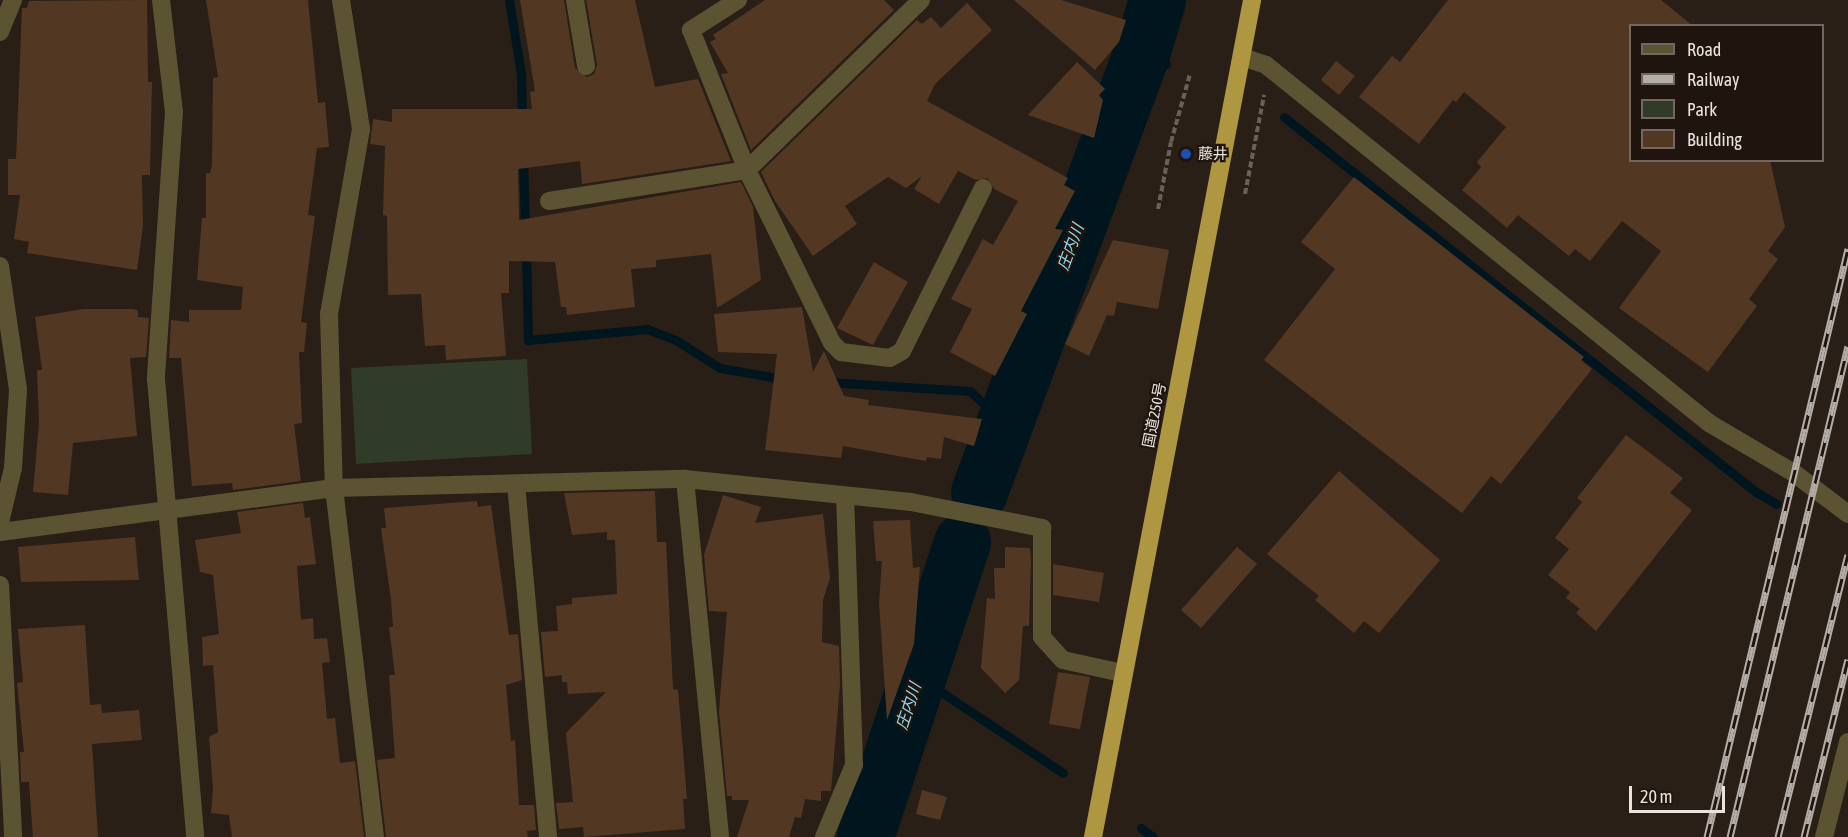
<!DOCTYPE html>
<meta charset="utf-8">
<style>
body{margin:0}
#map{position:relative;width:1848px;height:837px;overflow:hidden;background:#291f17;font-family:"Asap Condensed","Noto Sans JP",sans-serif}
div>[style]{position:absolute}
.green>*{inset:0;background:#303c27}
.stream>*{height:9px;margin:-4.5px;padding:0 4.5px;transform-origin:4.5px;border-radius:4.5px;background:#00151d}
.river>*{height:57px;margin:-28.5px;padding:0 28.5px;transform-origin:28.5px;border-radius:28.5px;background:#00151d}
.building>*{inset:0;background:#523823}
.path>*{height:4px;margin-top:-2px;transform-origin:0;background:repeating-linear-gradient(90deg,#696059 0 6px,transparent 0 9px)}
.street>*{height:18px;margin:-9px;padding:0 9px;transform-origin:9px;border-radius:9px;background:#5c5333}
.highway>*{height:18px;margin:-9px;padding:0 9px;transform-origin:9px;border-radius:9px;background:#af9742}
.rail>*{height:7px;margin-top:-3.5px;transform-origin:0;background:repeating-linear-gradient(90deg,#1f150e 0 14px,#b5ada7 0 28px);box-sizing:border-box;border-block:2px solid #b5ada7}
.dots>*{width:16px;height:16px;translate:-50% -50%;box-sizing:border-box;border:3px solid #1f150e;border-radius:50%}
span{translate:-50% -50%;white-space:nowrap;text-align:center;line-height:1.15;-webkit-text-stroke:4.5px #1f150e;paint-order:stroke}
.poi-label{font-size:15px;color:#ebe4de}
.left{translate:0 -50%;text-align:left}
.street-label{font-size:15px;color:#ebe4de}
.water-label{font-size:16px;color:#92daf1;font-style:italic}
.legend{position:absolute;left:1629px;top:24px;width:195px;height:138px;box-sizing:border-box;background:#1f150e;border:2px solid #716861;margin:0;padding:8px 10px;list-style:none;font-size:18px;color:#ebe4de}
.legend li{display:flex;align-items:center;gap:12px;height:30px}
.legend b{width:30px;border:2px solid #716861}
.scale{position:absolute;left:1629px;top:786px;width:96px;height:27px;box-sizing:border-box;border:3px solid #ebe4de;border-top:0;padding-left:8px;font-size:18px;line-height:21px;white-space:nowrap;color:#ebe4de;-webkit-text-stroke:4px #1f150e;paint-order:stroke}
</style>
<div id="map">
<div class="green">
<i style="clip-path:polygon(527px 359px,532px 454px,356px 464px,351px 368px)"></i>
</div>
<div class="stream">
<i style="left:509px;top:0;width:75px;rotate:80.8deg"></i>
<i style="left:521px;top:74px;width:47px;rotate:88.8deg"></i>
<i style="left:1141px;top:54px;width:27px;rotate:22deg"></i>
<i style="left:1284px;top:117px;width:603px;rotate:38.47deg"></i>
<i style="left:1756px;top:492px;width:24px;rotate:30deg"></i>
<i style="left:523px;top:158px;width:71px;rotate:88.4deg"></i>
<i style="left:526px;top:251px;width:89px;rotate:88.7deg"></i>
<i style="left:528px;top:340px;width:120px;rotate:-5.3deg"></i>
<i style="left:647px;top:329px;width:31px;rotate:21deg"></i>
<i style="left:676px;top:340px;width:52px;rotate:32.5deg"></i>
<i style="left:720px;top:368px;width:65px;rotate:9.8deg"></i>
<i style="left:828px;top:382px;width:142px;rotate:3.6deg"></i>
<i style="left:970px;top:391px;width:47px;rotate:43.3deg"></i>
<i style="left:917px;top:676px;width:175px;rotate:33.6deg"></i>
<i style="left:1141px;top:828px;width:15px;rotate:37deg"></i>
</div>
<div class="river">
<i style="left:979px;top:492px;width:467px;rotate:-69.7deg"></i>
<i style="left:1141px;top:54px;width:56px;rotate:-73.5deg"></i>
<i style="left:865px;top:837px;width:311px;rotate:-71.8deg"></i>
</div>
<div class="building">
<i style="clip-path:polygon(147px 0,148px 82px,152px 82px,150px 175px,142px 175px,143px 226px,137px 270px,27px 253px,29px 242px,14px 239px,20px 195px,8px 195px,8px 159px,16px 159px,22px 8px,27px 8px,29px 1px)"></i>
<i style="clip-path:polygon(206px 0,308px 0,318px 103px,325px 102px,329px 147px,317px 148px,308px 215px,315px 216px,301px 322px,307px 323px,304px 352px,299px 352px,302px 423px,294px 424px,301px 481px,233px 490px,232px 483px,192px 486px,181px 358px,169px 358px,171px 320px,189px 322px,189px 310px,241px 310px,243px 287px,197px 280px,202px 218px,206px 218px,206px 173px,210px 173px,212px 164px,213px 78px,218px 77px)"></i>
<i style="clip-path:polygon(520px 0,564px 0,575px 68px,587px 77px,594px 74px,597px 65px,586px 0,635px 0,655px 87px,698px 79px,731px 161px,582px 184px,580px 161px,518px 169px,519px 220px,741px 182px,753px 207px,761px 280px,717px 308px,711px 254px,656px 260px,656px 267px,631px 269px,635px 307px,567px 315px,566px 307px,561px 307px,555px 262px,509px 261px,509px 293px,501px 293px,506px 356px,446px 360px,445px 345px,425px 346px,421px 294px,388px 295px,387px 216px,383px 215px,385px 146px,370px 144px,373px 119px,392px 122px,392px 109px,532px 109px,530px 92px,535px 91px)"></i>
<i style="clip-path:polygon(765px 0,884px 0,894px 10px,751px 150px,721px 74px,728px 73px,710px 42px,716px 39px,713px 35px)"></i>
<i style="clip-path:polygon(1014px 0,1061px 0,1126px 20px,1119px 42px,1095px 70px)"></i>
<i style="clip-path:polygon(1448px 0,1661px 0,1693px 26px,1630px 26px,1630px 160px,1770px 160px,1785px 227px,1768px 251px,1778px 259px,1749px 299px,1757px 306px,1708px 372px,1619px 308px,1661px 251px,1622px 221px,1590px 261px,1575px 249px,1569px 256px,1518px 215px,1507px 228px,1462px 190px,1481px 167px,1477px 162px,1506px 127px,1464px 92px,1456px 102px,1453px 100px,1419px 144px,1359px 97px,1392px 56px,1400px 62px)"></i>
<i style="clip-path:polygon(967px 3px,992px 30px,935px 84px,927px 101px,1068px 178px,1064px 185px,1075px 191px,1055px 229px,1063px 230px,1021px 311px,1027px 314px,995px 376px,950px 352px,972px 309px,951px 299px,983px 239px,993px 245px,1018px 201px,994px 189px,987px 178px,976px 180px,958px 171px,939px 204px,914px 189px,922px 176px,906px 188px,888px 177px,845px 206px,857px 224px,813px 256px,775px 201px,761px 172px,917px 20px,922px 24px,931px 17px,941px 28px)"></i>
<i style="clip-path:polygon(1336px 61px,1355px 76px,1339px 95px,1321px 80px)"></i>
<i style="clip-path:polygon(1077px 62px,1105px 89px,1099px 95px,1103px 100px,1094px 138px,1028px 115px)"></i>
<i style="clip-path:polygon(1354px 177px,1584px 357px,1581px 360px,1592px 369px,1501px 484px,1491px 476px,1462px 513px,1264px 360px,1335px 269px,1301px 242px)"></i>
<i style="clip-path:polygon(1113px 240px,1169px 250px,1158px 309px,1117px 302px,1114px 316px,1107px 315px,1089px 356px,1065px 344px)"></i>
<i style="clip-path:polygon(874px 262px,908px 282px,873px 345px,837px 328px)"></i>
<i style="clip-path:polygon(802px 307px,813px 372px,824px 351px,844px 396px,869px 400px,868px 405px,982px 419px,974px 446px,944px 437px,941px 459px,927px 457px,926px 461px,843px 446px,841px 458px,765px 450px,777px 354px,718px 352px,714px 314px)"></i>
<i style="clip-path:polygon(83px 309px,134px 309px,138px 311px,138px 317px,149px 318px,146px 357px,130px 358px,137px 436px,73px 443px,68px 495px,33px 492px,39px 422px,37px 370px,42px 370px,35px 317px)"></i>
<i style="clip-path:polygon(1626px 435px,1683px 478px,1670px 493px,1692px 510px,1596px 631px,1576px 613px,1580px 609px,1566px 598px,1570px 592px,1548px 575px,1569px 549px,1555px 538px,1582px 502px,1577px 498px)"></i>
<i style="clip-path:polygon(1339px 471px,1440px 560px,1379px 633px,1364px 621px,1354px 633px,1315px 600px,1319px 596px,1267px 554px)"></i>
<i style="clip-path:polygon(655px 491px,657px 542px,666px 542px,673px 689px,678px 690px,687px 799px,683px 799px,685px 829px,584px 837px,583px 827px,559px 829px,556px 803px,573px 802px,566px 733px,606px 692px,568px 694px,567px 682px,562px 682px,562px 675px,545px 677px,541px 632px,558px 631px,556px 606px,572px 604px,572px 598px,617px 594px,615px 540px,607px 540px,607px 532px,572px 535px,564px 493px)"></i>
<i style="clip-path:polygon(723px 495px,761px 507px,755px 523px,823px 514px,830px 578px,823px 600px,822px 642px,839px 646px,840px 684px,831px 791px,821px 791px,821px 801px,805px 799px,801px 818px,795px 817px,789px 837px,737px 837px,749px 800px,732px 800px,732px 796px,727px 796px,719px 711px,727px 612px,709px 611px,704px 555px)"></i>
<i style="clip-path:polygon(477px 501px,478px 507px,491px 505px,509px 635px,518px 634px,522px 680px,506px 685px,511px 741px,515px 740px,519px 805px,534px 805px,536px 830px,527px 831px,528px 837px,386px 837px,377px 760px,395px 758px,389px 675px,395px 675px,389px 627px,393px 627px,391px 600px,381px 528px,386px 528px,384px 508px)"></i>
<i style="clip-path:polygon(303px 503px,305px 518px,310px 517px,316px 564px,297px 566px,301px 620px,313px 618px,314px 639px,327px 638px,330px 662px,322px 663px,327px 719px,335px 718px,340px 763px,355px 761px,364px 837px,232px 837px,229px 815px,211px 813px,213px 789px,209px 737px,218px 732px,213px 665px,203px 666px,202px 637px,219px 634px,213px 575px,200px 572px,195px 540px,241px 533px,237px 512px)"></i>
<i style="clip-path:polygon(910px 520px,913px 568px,920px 567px,914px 644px,887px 720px,879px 603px,882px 561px,876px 561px,873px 521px)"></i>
<i style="clip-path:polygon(135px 537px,139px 580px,21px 582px,18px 547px)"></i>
<i style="clip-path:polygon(1005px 547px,1030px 548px,1031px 560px,1029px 626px,1023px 626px,1019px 680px,1005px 693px,981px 668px,987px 598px,995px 599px,994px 568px,1005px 568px)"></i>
<i style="clip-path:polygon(1237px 547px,1257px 564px,1201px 628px,1181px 610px)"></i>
<i style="clip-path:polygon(1053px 564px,1104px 573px,1099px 602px,1053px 595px)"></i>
<i style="clip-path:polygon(85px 625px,90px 705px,101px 704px,102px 713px,139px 710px,142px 740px,92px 744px,98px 837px,33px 837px,29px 782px,21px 782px,20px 752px,24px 752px,17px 683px,23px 682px,18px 629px)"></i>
<i style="clip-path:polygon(1058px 672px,1090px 677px,1080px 729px,1049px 724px)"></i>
<i style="clip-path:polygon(922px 790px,947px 797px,940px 820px,916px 814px)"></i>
</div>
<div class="path">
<i style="left:1245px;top:194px;width:101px;rotate:-79.1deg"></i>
<i style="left:1158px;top:209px;width:68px;rotate:-79deg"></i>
<i style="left:1171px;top:142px;width:71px;rotate:-74.4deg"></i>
</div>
<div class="street">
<i style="left:161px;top:0;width:113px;rotate:83.4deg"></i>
<i style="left:174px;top:112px;width:268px;rotate:93.9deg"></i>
<i style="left:156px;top:379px;width:460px;rotate:85.1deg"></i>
<i style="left:341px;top:0;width:131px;rotate:81.2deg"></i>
<i style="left:361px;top:129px;width:188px;rotate:99.8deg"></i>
<i style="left:329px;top:314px;width:174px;rotate:88.4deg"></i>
<i style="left:334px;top:488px;width:351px;rotate:83.3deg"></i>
<i style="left:575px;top:0;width:67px;rotate:80.5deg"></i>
<i style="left:738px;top:0;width:56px;rotate:147.4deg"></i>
<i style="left:691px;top:30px;width:151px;rotate:68.2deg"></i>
<i style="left:747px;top:170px;width:193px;rotate:63.8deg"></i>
<i style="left:832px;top:343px;width:13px;rotate:45deg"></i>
<i style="left:841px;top:352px;width:49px;rotate:7deg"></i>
<i style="left:890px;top:358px;width:14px;rotate:-30deg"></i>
<i style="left:902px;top:351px;width:182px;rotate:-63.6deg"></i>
<i style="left:0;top:32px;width:35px;rotate:-68deg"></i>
<i style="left:1242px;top:57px;width:25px;rotate:18deg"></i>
<i style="left:1266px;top:65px;width:570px;rotate:38.94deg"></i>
<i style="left:1709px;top:423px;width:99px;rotate:30.5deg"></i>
<i style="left:1794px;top:473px;width:68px;rotate:37.2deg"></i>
<i style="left:549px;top:201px;width:200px;rotate:-8.9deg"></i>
<i style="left:747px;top:170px;width:243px;rotate:-44.3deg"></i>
<i style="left:0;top:266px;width:125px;rotate:81.7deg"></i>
<i style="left:18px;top:390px;width:78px;rotate:93.7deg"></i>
<i style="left:13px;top:468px;width:56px;rotate:103.5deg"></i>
<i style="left:685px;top:479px;width:360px;rotate:84.4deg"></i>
<i style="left:516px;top:484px;width:354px;rotate:84.8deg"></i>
<i style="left:0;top:532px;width:337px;rotate:-7.5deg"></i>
<i style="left:334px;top:488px;width:351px;rotate:-1.5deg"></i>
<i style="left:685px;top:479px;width:227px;rotate:5.8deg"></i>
<i style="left:911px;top:502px;width:134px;rotate:11.2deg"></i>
<i style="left:1042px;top:528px;width:109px;rotate:90deg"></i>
<i style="left:1042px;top:637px;width:31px;rotate:48deg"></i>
<i style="left:1063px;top:660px;width:60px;rotate:12.4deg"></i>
<i style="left:0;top:585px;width:252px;rotate:87deg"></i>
<i style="left:824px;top:837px;width:78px;rotate:-67.4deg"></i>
<i style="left:854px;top:765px;width:269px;rotate:-91.9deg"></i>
<i style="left:1824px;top:837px;width:98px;rotate:-75.8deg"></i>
</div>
<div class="highway">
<i style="left:1093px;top:837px;width:852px;rotate:-79.24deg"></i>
</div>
<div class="rail">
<i style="left:1707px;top:837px;width:605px;rotate:-76.52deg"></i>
<i style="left:1730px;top:837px;width:505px;rotate:-76.49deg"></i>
<i style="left:1778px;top:837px;width:291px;rotate:-76.1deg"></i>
<i style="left:1804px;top:837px;width:183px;rotate:-76.1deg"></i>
</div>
<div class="dots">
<i style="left:1186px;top:154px;background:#1a4fb4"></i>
</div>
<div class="poi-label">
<span class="left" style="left:1198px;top:154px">藤井</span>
</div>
<div class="street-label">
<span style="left:1154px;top:415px;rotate:-79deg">国道250号</span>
</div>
<div class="water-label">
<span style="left:1070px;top:247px;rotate:-70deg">庄内川</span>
<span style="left:908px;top:706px;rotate:-72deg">庄内川</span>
</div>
<ul class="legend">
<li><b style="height:8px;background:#5c5333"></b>Road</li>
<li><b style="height:8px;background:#b5ada7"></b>Railway</li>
<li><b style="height:16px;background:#303c27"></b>Park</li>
<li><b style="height:16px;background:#523823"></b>Building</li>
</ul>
<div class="scale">20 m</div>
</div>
